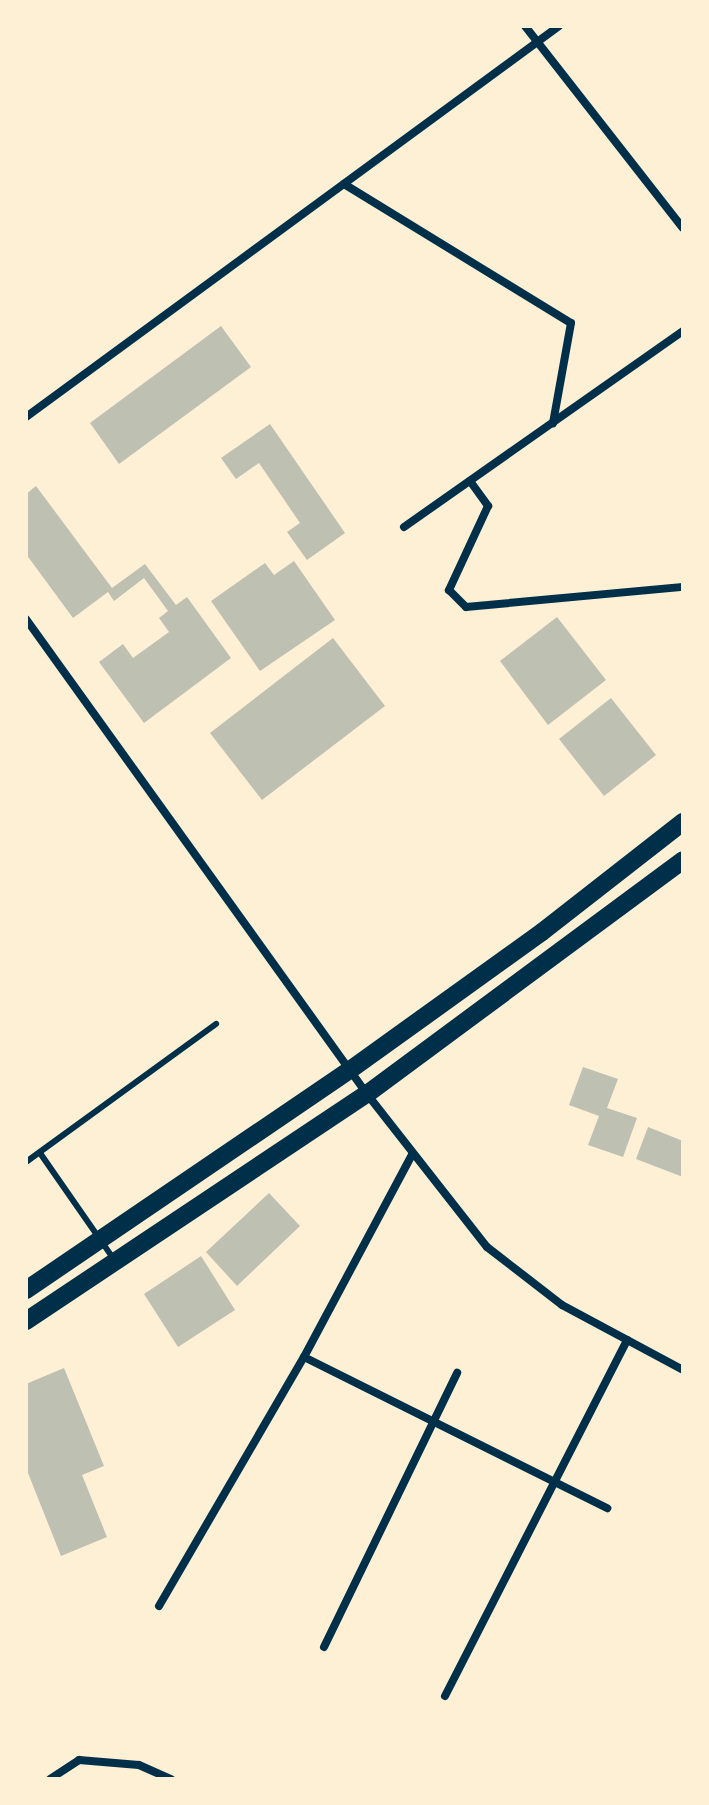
<!DOCTYPE html>
<style>
body{margin:0}
#map{position:relative;width:709px;height:1805px;overflow:hidden;background:#fdf0d5;font-family:"Playfair Display",serif}
div>[style]{position:absolute}
.building>*{inset:0;background:#bec0b2}
.service>*{height:6px;margin:-3px;padding:0 3px;transform-origin:3px;border-radius:3px;background:#003049}
.minor>*{height:8px;margin:-4px;padding:0 4px;transform-origin:4px;border-radius:4px;background:#003049}
.primary>*{height:18px;margin:-9px;padding:0 9px;transform-origin:9px;border-radius:9px;background:#003049}
span{translate:-50% -50%;white-space:nowrap;text-align:center;line-height:1.15;-webkit-text-stroke:8px #fdf0d5;paint-order:stroke}
.frame{position:absolute;inset:0;border:28px solid #fdf0d5;pointer-events:none}
</style>
<div id="map">
<div class="building">
<i style="clip-path:polygon(221px 326px,251px 367px,119px 464px,90px 423px)"></i>
<i style="clip-path:polygon(270px 424px,345px 533px,307px 560px,287px 532px,300px 523px,259px 463px,236px 479px,221px 458px)"></i>
<i style="clip-path:polygon(36px 486px,112px 588px,145px 564px,176px 605px,187px 597px,231px 658px,144px 723px,99px 662px,123px 644px,133px 658px,169px 632px,159px 618px,168px 611px,144px 578px,114px 601px,108px 592px,73px 618px,26px 554px,26px 494px)"></i>
<i style="clip-path:polygon(294px 561px,335px 620px,260px 671px,211px 601px,265px 563px,274px 575px)"></i>
<i style="clip-path:polygon(557px 617px,606px 680px,548px 725px,500px 661px)"></i>
<i style="clip-path:polygon(333px 638px,385px 706px,262px 800px,210px 733px)"></i>
<i style="clip-path:polygon(611px 698px,656px 755px,604px 796px,559px 739px)"></i>
<i style="clip-path:polygon(583px 1067px,618px 1079px,607px 1108px,637px 1118px,623px 1157px,588px 1145px,599px 1116px,569px 1105px)"></i>
<i style="clip-path:polygon(648px 1127px,683px 1141px,683px 1177px,636px 1159px)"></i>
<i style="clip-path:polygon(269px 1193px,300px 1226px,237px 1286px,206px 1252px)"></i>
<i style="clip-path:polygon(201px 1256px,235px 1310px,178px 1347px,144px 1294px)"></i>
<i style="clip-path:polygon(64px 1368px,104px 1466px,82px 1475px,107px 1537px,61px 1556px,26px 1468px,26px 1384px)"></i>
</div>
<div class="service">
<i style="left:40px;top:1153px;width:128px;rotate:55.2deg"></i>
<i style="left:26px;top:1162px;width:235px;rotate:-36deg"></i>
</div>
<div class="minor">
<i style="left:525px;top:26px;width:256px;rotate:52deg"></i>
<i style="left:344px;top:184px;width:266px;rotate:31.5deg"></i>
<i style="left:571px;top:323px;width:102px;rotate:100.2deg"></i>
<i style="left:26px;top:417px;width:661px;rotate:-36.26deg"></i>
<i style="left:470px;top:481px;width:31px;rotate:54deg"></i>
<i style="left:488px;top:506px;width:93px;rotate:114.9deg"></i>
<i style="left:449px;top:590px;width:24px;rotate:45deg"></i>
<i style="left:466px;top:607px;width:218px;rotate:-5.3deg"></i>
<i style="left:404px;top:527px;width:341px;rotate:-35.1deg"></i>
<i style="left:26px;top:619px;width:585px;rotate:54.33deg"></i>
<i style="left:367px;top:1094px;width:194px;rotate:51.9deg"></i>
<i style="left:487px;top:1247px;width:95px;rotate:37.7deg"></i>
<i style="left:562px;top:1305px;width:137px;rotate:28.2deg"></i>
<i style="left:304px;top:1357px;width:339px;rotate:26.5deg"></i>
<i style="left:159px;top:1606px;width:288px;rotate:-59.8deg"></i>
<i style="left:304px;top:1357px;width:229px;rotate:-61.9deg"></i>
<i style="left:324px;top:1647px;width:305px;rotate:-64.1deg"></i>
<i style="left:445px;top:1696px;width:400px;rotate:-62.9deg"></i>
<i style="left:50px;top:1779px;width:35px;rotate:-33deg"></i>
<i style="left:79px;top:1760px;width:60px;rotate:4.8deg"></i>
<i style="left:139px;top:1765px;width:35px;rotate:24deg"></i>
</div>
<div class="primary">
<i style="left:26px;top:1290px;width:392px;rotate:-34.2deg"></i>
<i style="left:350px;top:1070px;width:236px;rotate:-35.7deg"></i>
<i style="left:542px;top:932px;width:179px;rotate:-38deg"></i>
<i style="left:26px;top:1321px;width:410px;rotate:-33.7deg"></i>
<i style="left:367px;top:1094px;width:393px;rotate:-36.5deg"></i>
</div>
<div class="frame"></div>
</div>
